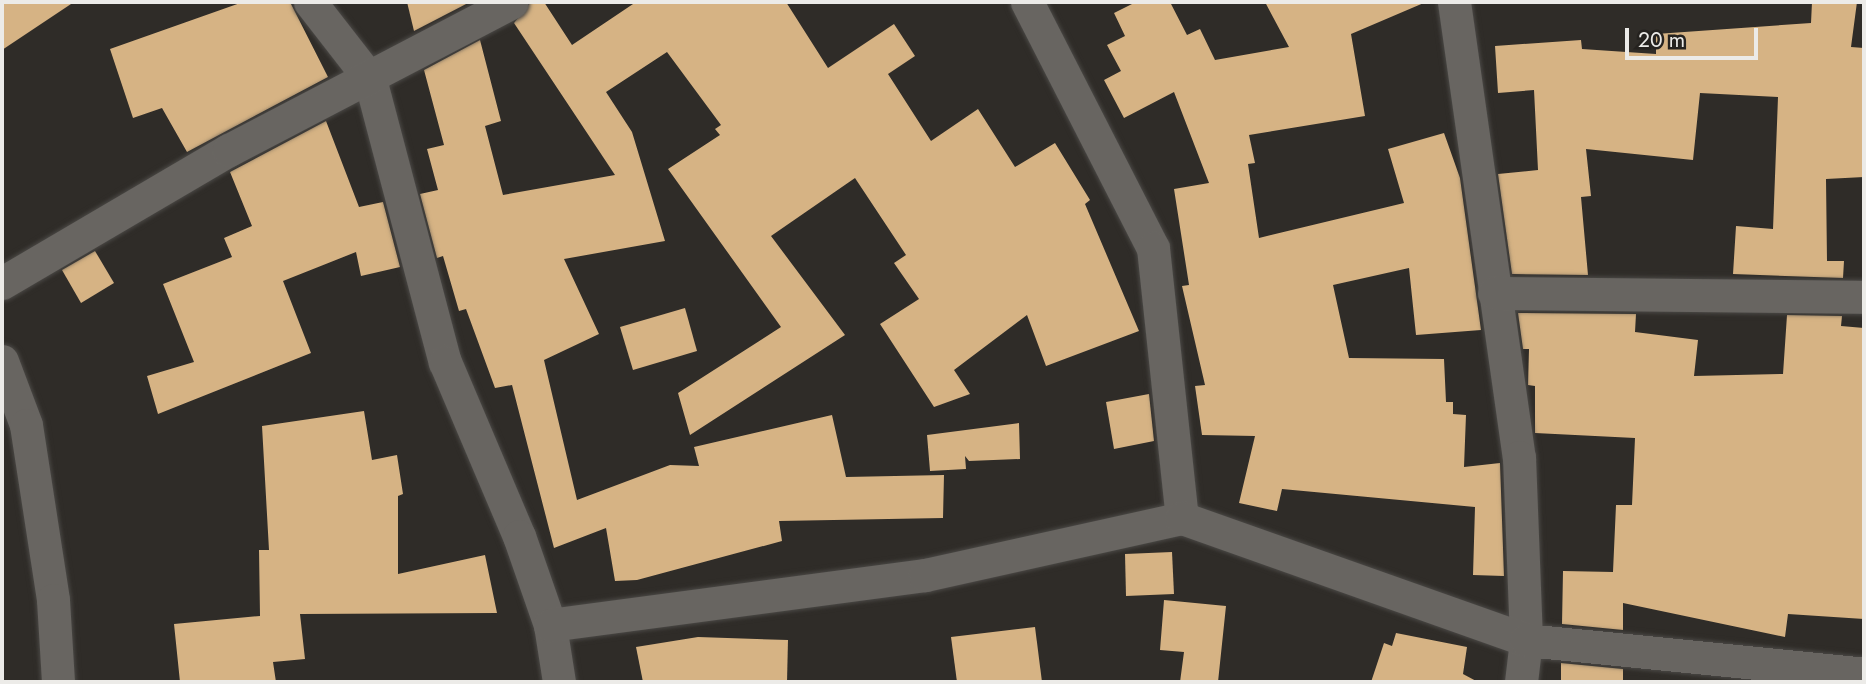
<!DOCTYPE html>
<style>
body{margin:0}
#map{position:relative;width:1866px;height:684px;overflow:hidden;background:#2f2c28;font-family:Jost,sans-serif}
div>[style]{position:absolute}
.building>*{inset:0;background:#d6b384}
.roads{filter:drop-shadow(0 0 2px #4a4845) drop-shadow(0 0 2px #4a4845)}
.street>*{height:33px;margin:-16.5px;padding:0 16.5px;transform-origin:16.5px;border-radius:16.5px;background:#686561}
span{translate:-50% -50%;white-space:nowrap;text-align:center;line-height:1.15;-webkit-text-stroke:7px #25221f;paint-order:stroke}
.frame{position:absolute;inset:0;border:4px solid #ecebe8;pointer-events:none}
.scale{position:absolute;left:1625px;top:28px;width:133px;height:32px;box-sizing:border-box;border:4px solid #ecebe8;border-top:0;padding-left:9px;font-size:21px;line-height:24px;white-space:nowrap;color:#ecebe8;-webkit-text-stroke:5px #25221f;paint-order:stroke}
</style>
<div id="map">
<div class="building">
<i style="clip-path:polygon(2px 2px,74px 2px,2px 50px)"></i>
<i style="clip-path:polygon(243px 2px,290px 2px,328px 77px,187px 152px,162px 108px,133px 118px,110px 49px)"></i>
<i style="clip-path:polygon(407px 2px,470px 2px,414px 31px)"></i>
<i style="clip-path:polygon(531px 2px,544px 2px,572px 45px,636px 2px,786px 2px,828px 68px,894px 24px,915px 56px,888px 74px,931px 141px,978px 109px,1015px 167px,1055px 143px,1090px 200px,1085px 204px,1139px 331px,1046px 366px,1027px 315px,954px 370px,970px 394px,934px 407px,880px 324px,919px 299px,894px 263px,906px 255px,855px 178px,771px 236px,845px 335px,690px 435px,678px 393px,781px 327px,668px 169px,720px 135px,715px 129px,721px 125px,667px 52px,606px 92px,632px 132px,665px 241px,564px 259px,599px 334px,544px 360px,577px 500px,670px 465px,699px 466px,694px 447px,832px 415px,846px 477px,944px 475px,943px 518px,779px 521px,782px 541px,637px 580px,615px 581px,606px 528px,554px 548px,512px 385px,495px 388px,466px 309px,459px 311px,443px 256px,437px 258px,420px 194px,438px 190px,427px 149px,444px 145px,424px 70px,480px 40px,501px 121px,485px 126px,503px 195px,615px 175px,514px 23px)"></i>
<i style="clip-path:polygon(1136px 2px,1170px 2px,1187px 35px,1200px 29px,1215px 60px,1289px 47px,1265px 2px,1426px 2px,1351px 34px,1365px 116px,1249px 135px,1255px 163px,1248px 164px,1259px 238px,1404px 203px,1388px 149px,1444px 133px,1460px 178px,1481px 330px,1416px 335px,1409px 268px,1333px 285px,1349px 358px,1444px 359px,1446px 402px,1453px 402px,1453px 414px,1466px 415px,1464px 467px,1500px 463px,1504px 576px,1473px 575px,1475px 507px,1282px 489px,1277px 511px,1239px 503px,1255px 436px,1202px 435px,1195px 386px,1205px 385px,1182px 286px,1189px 285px,1174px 189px,1209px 183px,1174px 92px,1124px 118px,1104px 80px,1121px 71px,1107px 45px,1125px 36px,1114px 13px)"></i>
<i style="clip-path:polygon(1812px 2px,1857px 2px,1851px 47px,1864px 48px,1864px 177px,1826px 179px,1827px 261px,1844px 261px,1843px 278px,1733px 274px,1736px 226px,1773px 229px,1778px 97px,1700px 93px,1693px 160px,1586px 149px,1591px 196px,1581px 197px,1588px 275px,1512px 274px,1498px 174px,1538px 170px,1534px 90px,1498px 93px,1495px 46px,1581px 40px,1582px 49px,1656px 54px,1656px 34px,1811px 23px)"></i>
<i style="clip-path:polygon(326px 121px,359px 207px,383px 202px,400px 267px,361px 276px,356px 252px,283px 281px,311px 353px,158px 414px,147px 376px,194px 362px,163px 284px,232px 257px,224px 238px,252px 226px,230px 172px)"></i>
<i style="clip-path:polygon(95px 251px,114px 283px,81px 303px,62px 270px)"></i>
<i style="clip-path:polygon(685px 308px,697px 351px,633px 370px,620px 327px)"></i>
<i style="clip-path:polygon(1518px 313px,1636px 314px,1635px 332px,1698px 340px,1694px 376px,1783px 374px,1787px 315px,1842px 316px,1841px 326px,1864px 328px,1864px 619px,1788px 614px,1785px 637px,1623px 603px,1623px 630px,1562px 624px,1563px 571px,1613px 572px,1616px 505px,1632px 505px,1635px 438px,1535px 433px,1535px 386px,1528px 385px,1529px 349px,1523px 349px)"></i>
<i style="clip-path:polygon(1149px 394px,1154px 441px,1114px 449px,1106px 402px)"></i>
<i style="clip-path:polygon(364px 411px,372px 460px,397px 455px,403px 494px,398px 496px,398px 574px,485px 555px,497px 613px,300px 614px,305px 659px,273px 662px,276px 682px,180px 682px,174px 624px,260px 616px,259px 550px,269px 550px,262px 426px)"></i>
<i style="clip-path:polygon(1019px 423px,1020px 459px,969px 461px,965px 456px,966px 469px,930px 471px,927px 435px)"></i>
<i style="clip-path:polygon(1172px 552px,1174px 594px,1126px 596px,1125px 554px)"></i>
<i style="clip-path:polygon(1164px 600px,1226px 606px,1218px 682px,1180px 682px,1184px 652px,1160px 650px)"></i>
<i style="clip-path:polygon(1035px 627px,1042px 682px,957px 682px,951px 637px)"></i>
<i style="clip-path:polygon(1396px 633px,1467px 647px,1463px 674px,1478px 682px,1371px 682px,1384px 643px,1392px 646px)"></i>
<i style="clip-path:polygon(698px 637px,788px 640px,787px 682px,643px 682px,636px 647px)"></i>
<i style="clip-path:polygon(1561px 663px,1623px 669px,1623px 682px,1561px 682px)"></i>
</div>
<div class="roads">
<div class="street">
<i style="left:310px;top:2px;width:98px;rotate:52.1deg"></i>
<i style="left:370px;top:79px;width:293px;rotate:75.2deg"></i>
<i style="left:445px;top:362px;width:189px;rotate:67deg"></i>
<i style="left:519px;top:536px;width:94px;rotate:70.8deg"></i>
<i style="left:550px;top:625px;width:58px;rotate:81deg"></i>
<i style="left:1027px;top:2px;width:276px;rotate:62.9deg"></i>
<i style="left:1153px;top:248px;width:272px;rotate:83.9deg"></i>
<i style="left:1454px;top:2px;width:460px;rotate:81.9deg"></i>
<i style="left:1519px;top:457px;width:183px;rotate:87.8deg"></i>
<i style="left:1526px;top:640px;width:42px;rotate:96.8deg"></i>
<i style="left:2px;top:283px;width:263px;rotate:-30.4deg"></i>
<i style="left:229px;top:150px;width:319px;rotate:-27.6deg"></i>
<i style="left:1494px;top:293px;width:370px;rotate:0.6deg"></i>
<i style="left:2px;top:361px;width:68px;rotate:69.4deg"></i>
<i style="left:26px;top:425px;width:177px;rotate:81.2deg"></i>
<i style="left:53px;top:600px;width:82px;rotate:86.5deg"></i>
<i style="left:550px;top:625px;width:378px;rotate:-7.6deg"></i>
<i style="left:925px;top:575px;width:263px;rotate:-12.5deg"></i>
<i style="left:1182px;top:518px;width:365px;rotate:19.5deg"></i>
<i style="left:1526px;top:640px;width:340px;rotate:5.7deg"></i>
</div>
</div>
<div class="frame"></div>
<div class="scale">20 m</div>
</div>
